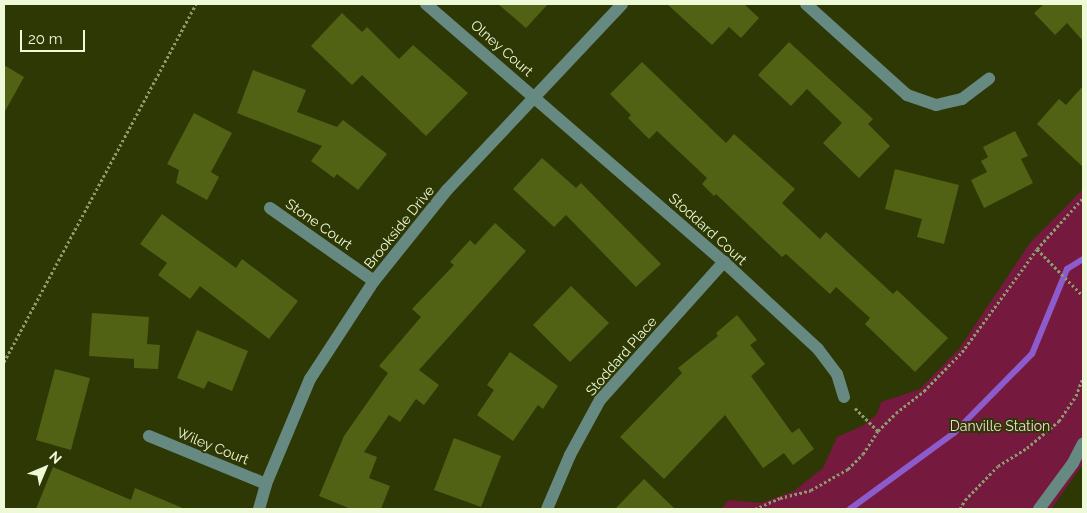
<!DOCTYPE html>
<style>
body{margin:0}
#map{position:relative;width:1087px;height:513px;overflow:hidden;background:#2d3804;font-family:Raleway,sans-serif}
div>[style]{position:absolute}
.green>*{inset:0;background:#76193f}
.stream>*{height:6px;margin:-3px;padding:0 3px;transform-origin:3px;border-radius:3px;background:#8d5ccc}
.building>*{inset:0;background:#516214}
.path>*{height:3px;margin-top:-1.5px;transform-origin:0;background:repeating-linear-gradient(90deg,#8e996e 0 2.5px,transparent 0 5px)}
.minor>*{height:12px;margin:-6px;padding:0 6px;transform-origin:6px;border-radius:6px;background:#668982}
span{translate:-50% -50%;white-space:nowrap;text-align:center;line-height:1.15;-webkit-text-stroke:4px #2d3804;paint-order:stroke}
.street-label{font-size:14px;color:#eef9d7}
.park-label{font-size:14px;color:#f9d7df}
.frame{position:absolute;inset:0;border:5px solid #eef9d7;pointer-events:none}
.north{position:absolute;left:20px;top:443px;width:50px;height:50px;-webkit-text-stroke:4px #2d3804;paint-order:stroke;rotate:45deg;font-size:14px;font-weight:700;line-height:20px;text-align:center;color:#eef9d7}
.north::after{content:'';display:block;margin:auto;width:18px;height:22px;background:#eef9d7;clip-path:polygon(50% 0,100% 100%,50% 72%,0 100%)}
.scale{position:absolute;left:20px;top:30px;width:65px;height:22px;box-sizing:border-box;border:2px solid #eef9d7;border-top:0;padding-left:6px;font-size:15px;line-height:18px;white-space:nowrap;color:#eef9d7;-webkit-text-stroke:4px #2d3804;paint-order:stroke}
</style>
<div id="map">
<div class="green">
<i style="clip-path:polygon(1083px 189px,1083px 464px,1051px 509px,721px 509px,729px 500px,761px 503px,794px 491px,823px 468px,837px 437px,864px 425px,877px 414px,881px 402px,920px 389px,959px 349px,1030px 243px)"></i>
</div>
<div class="stream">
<i style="left:850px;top:509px;width:129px;rotate:-36.2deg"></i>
<i style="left:954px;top:433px;width:111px;rotate:-45.4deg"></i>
<i style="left:1032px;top:354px;width:92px;rotate:-67.6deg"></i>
<i style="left:1067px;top:269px;width:19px;rotate:-32deg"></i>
</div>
<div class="building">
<i style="clip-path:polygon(498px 4px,548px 4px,526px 28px)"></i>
<i style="clip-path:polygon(667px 4px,744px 4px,759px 18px,741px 38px,729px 27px,712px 45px)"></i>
<i style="clip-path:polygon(1044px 4px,1083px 4px,1083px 41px,1067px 23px,1055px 35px,1034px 13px)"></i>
<i style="clip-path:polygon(342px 13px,362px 32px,367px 27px,399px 59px,413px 45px,468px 93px,426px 136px,362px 75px,352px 85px,311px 46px)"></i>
<i style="clip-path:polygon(789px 42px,873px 119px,868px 124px,890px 146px,859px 178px,823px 143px,842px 123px,807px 89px,791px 106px,758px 75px)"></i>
<i style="clip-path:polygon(642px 62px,726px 143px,734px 134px,795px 189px,782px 203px,820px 239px,826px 232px,893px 294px,897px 290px,948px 338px,915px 372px,865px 324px,870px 318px,836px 287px,830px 294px,786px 254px,782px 257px,716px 194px,714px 196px,702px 184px,707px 178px,657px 131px,649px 139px,628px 118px,631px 115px,610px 94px)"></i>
<i style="clip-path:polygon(4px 65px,24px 77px,4px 113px)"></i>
<i style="clip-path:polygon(253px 70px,306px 90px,297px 112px,337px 127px,343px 120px,387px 154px,358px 190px,337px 174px,334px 178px,311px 161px,322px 146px,237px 113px)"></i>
<i style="clip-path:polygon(1083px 86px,1083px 167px,1037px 124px,1059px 99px,1066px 105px)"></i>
<i style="clip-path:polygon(194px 113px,232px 133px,211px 172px,219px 177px,207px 200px,176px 183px,179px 170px,167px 164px)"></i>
<i style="clip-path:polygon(1015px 131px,1028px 156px,1021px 159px,1033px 183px,984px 208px,971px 180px,987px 172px,981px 161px,988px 157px,983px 147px)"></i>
<i style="clip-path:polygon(542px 158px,576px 188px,581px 183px,661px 264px,636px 287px,566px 215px,554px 227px,513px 189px)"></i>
<i style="clip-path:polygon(895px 169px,959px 185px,944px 244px,917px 237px,922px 219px,885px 209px)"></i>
<i style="clip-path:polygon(162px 214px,236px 268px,242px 259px,298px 301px,269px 339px,200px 286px,190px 299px,158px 275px,167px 263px,140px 244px)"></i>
<i style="clip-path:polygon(495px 223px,526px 251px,419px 370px,439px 385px,424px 405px,416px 399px,400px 422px,389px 415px,364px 452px,377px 457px,369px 478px,390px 486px,381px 509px,351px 509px,319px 496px,344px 436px,388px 373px,379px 366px,421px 317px,412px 309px,454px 265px,450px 262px,470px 240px,475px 245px)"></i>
<i style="clip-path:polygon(571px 286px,609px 323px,570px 362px,533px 325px)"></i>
<i style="clip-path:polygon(92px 313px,149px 317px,147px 344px,160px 345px,158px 369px,134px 368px,134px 359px,89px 356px)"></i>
<i style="clip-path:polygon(737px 315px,757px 340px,750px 345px,765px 364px,751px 376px,792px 433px,799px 428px,814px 449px,793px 465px,784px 453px,763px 468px,725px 415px,664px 479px,620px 437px,682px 373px,678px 368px,718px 336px,716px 333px)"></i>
<i style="clip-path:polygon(197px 330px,248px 351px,232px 391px,208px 381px,204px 389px,177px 378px)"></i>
<i style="clip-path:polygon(510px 352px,558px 386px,543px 409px,538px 405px,513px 441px,477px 415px,494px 390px,487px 385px)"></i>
<i style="clip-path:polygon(55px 369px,90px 378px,71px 450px,36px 440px)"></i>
<i style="clip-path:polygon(454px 438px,501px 456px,481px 507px,434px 490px)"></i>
<i style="clip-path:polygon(53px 467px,131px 500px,135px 488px,185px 509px,36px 509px)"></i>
<i style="clip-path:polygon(644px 479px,675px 509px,615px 509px)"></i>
</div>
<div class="path">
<i style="left:1037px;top:249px;width:66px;rotate:45.6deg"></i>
<i style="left:4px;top:362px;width:406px;rotate:-61.8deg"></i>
<i style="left:855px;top:408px;width:33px;rotate:45deg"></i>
<i style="left:755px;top:509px;width:27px;rotate:-24deg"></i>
<i style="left:780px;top:498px;width:32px;rotate:-14deg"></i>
<i style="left:811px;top:490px;width:43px;rotate:-29.6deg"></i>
<i style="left:848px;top:469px;width:21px;rotate:-45deg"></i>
<i style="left:863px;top:454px;width:27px;rotate:-57deg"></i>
<i style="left:878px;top:431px;width:25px;rotate:-45deg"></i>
<i style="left:896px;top:413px;width:36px;rotate:-38deg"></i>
<i style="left:924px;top:391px;width:54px;rotate:-45.7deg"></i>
<i style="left:962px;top:352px;width:127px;rotate:-53.9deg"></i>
<i style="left:1037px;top:249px;width:69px;rotate:-48deg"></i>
<i style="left:960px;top:509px;width:10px;rotate:-61deg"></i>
<i style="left:965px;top:500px;width:47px;rotate:-45.9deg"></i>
<i style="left:998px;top:466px;width:34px;rotate:-32deg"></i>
<i style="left:1027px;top:448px;width:42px;rotate:-40.2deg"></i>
<i style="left:1059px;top:421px;width:30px;rotate:-56deg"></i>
<i style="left:1076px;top:396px;width:20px;rotate:-70deg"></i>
</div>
<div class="minor">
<i style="left:426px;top:4px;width:394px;rotate:40.9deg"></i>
<i style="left:724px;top:262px;width:128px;rotate:42.8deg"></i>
<i style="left:818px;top:349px;width:31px;rotate:53deg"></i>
<i style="left:837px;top:374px;width:24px;rotate:73deg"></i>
<i style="left:806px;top:4px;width:136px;rotate:42deg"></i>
<i style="left:907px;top:95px;width:31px;rotate:19deg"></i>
<i style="left:936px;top:105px;width:27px;rotate:-13deg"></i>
<i style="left:962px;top:99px;width:34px;rotate:-37deg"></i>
<i style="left:270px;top:208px;width:127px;rotate:35.1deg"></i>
<i style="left:149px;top:436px;width:126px;rotate:22.3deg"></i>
<i style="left:259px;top:509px;width:26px;rotate:-74deg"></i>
<i style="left:266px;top:484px;width:114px;rotate:-67.3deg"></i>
<i style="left:310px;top:379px;width:117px;rotate:-56.9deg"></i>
<i style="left:374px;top:281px;width:117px;rotate:-51.3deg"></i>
<i style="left:447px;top:190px;width:255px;rotate:-46.7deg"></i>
<i style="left:547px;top:509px;width:59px;rotate:-66.9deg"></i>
<i style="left:570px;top:455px;width:63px;rotate:-61.4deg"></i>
<i style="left:600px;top:400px;width:186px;rotate:-48.1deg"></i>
<i style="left:1039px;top:509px;width:57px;rotate:-53.5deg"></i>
<i style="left:1073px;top:463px;width:22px;rotate:-63deg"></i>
</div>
<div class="street-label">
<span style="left:502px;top:48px;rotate:41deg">Olney Court</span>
<span style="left:319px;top:224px;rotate:35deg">Stone Court</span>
<span style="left:399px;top:227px;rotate:-51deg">Brookside Drive</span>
<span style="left:708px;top:229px;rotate:42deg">Stoddard Court</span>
<span style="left:621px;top:356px;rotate:-49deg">Stoddard Place</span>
<span style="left:213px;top:446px;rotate:22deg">Wiley Court</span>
</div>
<div class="park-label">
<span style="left:1000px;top:426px">Danville Station</span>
</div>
<div class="frame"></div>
<div class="north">N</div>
<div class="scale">20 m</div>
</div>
